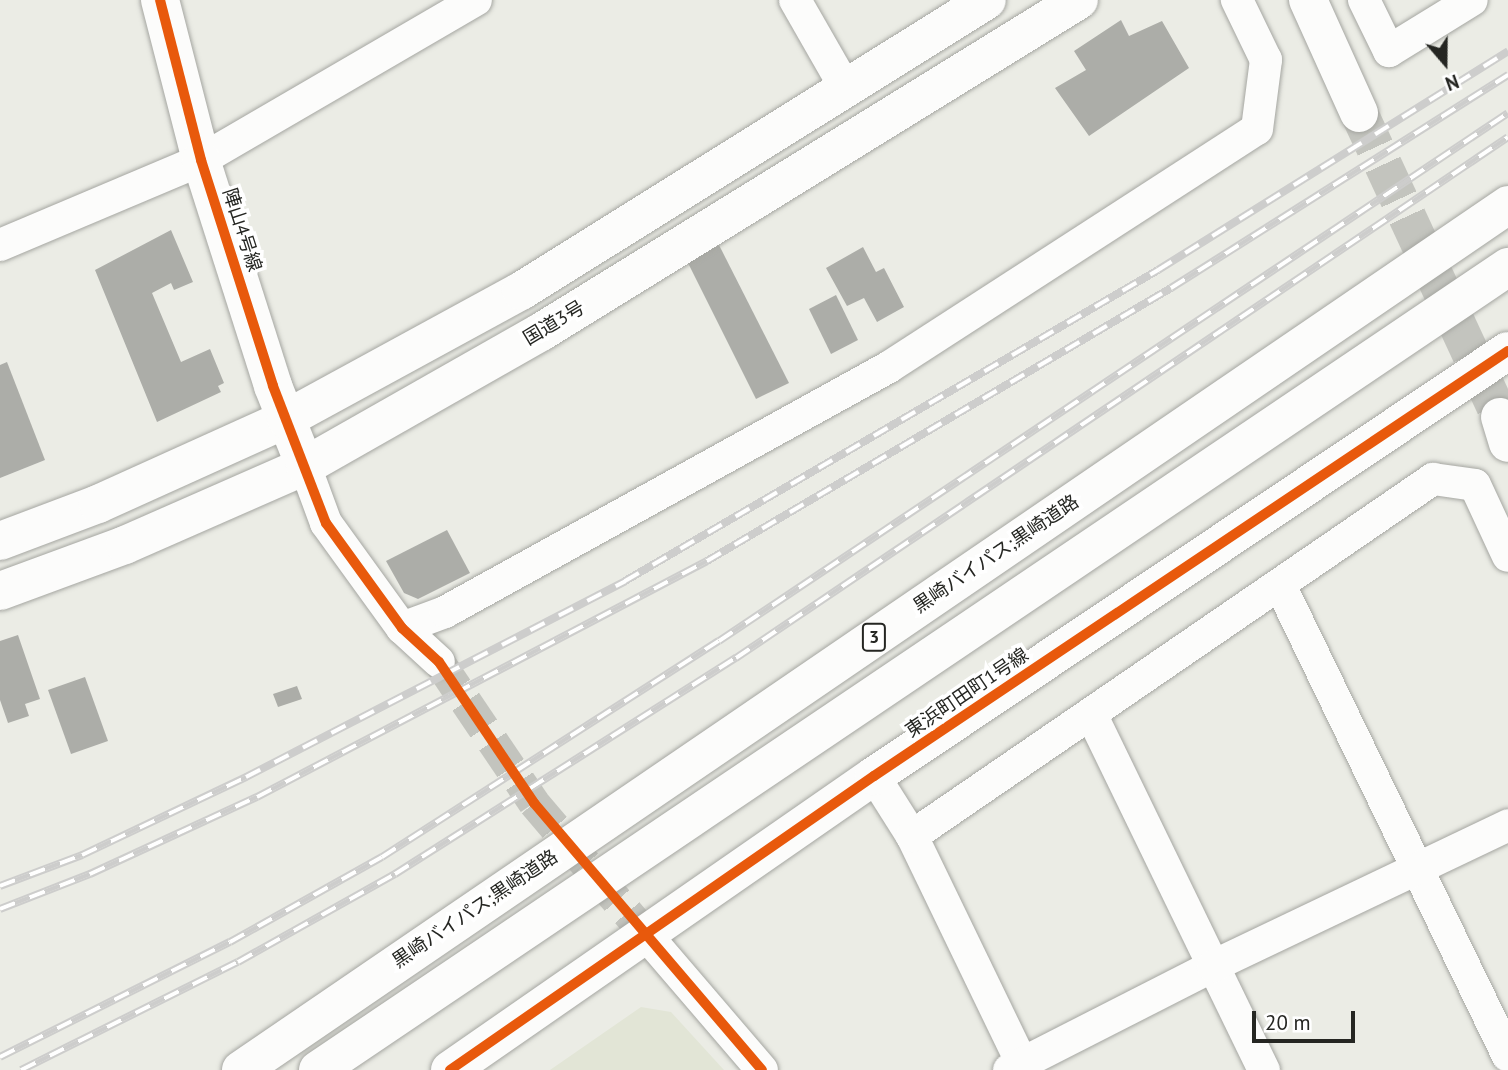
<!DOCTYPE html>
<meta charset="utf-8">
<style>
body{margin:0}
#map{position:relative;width:1508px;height:1070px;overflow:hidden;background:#ebece5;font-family:"PT Sans","Noto Sans JP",sans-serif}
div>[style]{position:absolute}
.built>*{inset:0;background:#e2e5d6}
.building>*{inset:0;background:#acada8}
.street-tunnel>*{height:32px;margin-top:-16px;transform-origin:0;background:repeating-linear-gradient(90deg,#c3c4be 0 32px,transparent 0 48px)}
.secondary-tunnel>*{height:38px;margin-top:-19px;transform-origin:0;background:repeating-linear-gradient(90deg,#c3c4be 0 38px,transparent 0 57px)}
.roads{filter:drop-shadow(0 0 2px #a5a6a1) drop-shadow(0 0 2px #a5a6a1)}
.street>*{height:32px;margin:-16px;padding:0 16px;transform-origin:16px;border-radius:16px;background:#fcfcfb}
.secondary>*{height:38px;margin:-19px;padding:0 19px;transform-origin:19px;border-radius:19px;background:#fcfcfb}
.highway>*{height:38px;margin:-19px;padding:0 19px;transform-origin:19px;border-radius:19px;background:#fcfcfb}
.rail>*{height:8px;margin-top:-4px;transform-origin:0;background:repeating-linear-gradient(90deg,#fff 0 16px,#cdcdcc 0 32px);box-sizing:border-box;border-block:2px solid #cdcdcc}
.bridges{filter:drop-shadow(0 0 2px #a5a6a1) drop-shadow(0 0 2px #a5a6a1)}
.highway-bridge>*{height:38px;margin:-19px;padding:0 19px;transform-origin:19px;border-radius:19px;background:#fcfcfb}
.cycleway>*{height:10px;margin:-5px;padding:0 5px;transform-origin:5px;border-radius:5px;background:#e8590c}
span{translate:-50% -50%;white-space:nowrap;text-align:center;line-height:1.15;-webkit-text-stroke:7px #fff;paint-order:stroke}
.shield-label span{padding:2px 5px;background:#fff;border:2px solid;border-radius:5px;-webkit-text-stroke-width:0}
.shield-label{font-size:18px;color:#252622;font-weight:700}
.street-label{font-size:19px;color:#252622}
.north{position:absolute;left:1410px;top:28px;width:70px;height:70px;-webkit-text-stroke:5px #fff;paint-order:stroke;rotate:160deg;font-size:19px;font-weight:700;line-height:28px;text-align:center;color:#252622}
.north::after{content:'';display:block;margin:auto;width:24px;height:32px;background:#252622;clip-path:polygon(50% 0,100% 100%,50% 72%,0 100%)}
.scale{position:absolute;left:1252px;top:1011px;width:103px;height:32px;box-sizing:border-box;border:4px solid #252622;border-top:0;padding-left:9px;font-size:21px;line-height:24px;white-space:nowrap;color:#252622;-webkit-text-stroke:5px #fff;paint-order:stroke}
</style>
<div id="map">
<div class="built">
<i style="clip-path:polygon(641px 1007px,671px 1012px,724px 1070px,550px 1070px)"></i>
</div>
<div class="building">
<i style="clip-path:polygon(1121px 20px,1129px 36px,1162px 21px,1189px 68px,1089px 136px,1055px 88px,1086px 70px,1074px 51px)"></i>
<i style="clip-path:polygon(171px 230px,193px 282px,174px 290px,171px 283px,152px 293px,181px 362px,210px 349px,224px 383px,218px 386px,221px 392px,157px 422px,95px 270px)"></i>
<i style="clip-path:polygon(719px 245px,789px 383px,756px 399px,687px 261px)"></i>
<i style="clip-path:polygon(863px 247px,876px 272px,884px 268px,904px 307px,877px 322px,864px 298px,847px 306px,826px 268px)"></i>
<i style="clip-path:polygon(836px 295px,858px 340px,831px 354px,809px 309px)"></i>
<i style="clip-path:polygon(7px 362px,45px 460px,0 478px,0 365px)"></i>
<i style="clip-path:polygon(447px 530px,470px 573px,418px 599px,404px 593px,386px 561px)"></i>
<i style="clip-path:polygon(18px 635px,40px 699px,25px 704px,29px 716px,8px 723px,0 700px,0 641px)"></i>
<i style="clip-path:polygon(85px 677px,108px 741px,71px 754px,48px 690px)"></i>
<i style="clip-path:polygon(297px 686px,302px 699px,278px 707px,273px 694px)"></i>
</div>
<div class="street-tunnel">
<i style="left:439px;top:662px;width:170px;rotate:56deg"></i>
<i style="left:534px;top:803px;width:176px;rotate:49.6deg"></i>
</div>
<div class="secondary-tunnel">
<i style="left:1359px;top:113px;width:335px;rotate:65.1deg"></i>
</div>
<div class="roads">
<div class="street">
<i style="left:795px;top:0;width:103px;rotate:60.2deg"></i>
<i style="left:1364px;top:0;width:57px;rotate:63.9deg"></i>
<i style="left:1389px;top:51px;width:97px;rotate:-31.6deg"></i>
<i style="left:0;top:245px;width:218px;rotate:-22.9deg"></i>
<i style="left:201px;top:160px;width:318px;rotate:-30.2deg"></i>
<i style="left:305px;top:466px;width:61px;rotate:69.8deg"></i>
<i style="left:326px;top:523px;width:130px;rotate:54.1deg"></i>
<i style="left:402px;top:628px;width:50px;rotate:42.6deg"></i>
<i style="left:1280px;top:585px;width:523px;rotate:64.17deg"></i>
<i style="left:402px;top:628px;width:46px;rotate:-20.4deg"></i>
<i style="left:445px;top:612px;width:507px;rotate:-28.89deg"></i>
<i style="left:889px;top:367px;width:438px;rotate:-32.9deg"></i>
<i style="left:1257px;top:129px;width:70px;rotate:-82.6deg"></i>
<i style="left:1266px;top:60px;width:67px;rotate:-115.8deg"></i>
<i style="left:1091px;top:714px;width:396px;rotate:64.1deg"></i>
<i style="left:874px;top:776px;width:71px;rotate:57.7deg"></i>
<i style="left:912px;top:836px;width:260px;rotate:64.2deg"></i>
<i style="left:912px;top:836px;width:632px;rotate:-34.42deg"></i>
<i style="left:1433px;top:479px;width:42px;rotate:8.1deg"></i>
<i style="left:1475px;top:485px;width:78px;rotate:65.1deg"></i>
<i style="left:648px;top:937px;width:175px;rotate:49.4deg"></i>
<i style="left:1009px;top:1070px;width:229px;rotate:-27deg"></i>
<i style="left:1213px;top:966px;width:327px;rotate:-25.5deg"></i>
</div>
<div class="secondary">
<i style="left:160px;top:0;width:165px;rotate:75.6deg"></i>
<i style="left:201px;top:160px;width:237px;rotate:72.3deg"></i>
<i style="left:273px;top:386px;width:86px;rotate:68.2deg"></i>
<i style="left:1308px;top:0;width:124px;rotate:65.7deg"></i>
<i style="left:1500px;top:417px;width:27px;rotate:73deg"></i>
<i style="left:450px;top:1070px;width:516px;rotate:-34.74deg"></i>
<i style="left:874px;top:776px;width:763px;rotate:-33.84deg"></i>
</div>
<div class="highway">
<i style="left:0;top:541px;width:105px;rotate:-20.7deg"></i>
<i style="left:98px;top:504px;width:206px;rotate:-24.3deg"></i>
<i style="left:286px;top:419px;width:268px;rotate:-28.6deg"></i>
<i style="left:521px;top:291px;width:549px;rotate:-31.98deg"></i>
<i style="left:0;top:591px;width:133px;rotate:-20.2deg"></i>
<i style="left:125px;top:545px;width:197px;rotate:-23.7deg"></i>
<i style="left:305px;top:466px;width:271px;rotate:-29.6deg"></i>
<i style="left:541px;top:332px;width:632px;rotate:-31.68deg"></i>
</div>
</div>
<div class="rail">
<i style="left:0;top:886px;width:88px;rotate:-20.7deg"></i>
<i style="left:82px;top:855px;width:182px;rotate:-25.4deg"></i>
<i style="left:246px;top:777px;width:427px;rotate:-27.3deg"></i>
<i style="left:625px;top:581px;width:617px;rotate:-30.26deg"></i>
<i style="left:1158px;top:270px;width:413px;rotate:-32deg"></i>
<i style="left:0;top:909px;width:97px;rotate:-21.3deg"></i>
<i style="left:90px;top:874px;width:184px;rotate:-24.8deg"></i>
<i style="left:257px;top:797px;width:508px;rotate:-27.67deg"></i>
<i style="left:707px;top:561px;width:538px;rotate:-30.47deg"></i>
<i style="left:1171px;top:288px;width:399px;rotate:-32.3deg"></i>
<i style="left:0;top:1057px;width:257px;rotate:-26.6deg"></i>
<i style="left:230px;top:942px;width:174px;rotate:-29.2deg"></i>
<i style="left:382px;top:857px;width:400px;rotate:-32.7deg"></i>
<i style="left:719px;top:641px;width:949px;rotate:-33.79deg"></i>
<i style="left:21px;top:1070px;width:242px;rotate:-26.5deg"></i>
<i style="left:238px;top:962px;width:180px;rotate:-29.3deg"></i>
<i style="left:395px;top:874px;width:404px;rotate:-32.4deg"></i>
<i style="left:736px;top:658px;width:931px;rotate:-34.01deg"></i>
</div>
<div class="bridges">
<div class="highway-bridge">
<i style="left:241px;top:1070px;width:1534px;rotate:-34.32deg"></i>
<i style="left:318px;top:1070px;width:1436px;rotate:-34.01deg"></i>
</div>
</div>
<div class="cycleway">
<i style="left:160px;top:0;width:165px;rotate:75.6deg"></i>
<i style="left:201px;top:160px;width:237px;rotate:72.3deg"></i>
<i style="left:273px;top:386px;width:147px;rotate:68.9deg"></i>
<i style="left:326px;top:523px;width:130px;rotate:54.1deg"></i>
<i style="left:402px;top:628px;width:50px;rotate:42.6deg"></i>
<i style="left:439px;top:662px;width:170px;rotate:56deg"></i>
<i style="left:534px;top:803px;width:351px;rotate:49.5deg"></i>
<i style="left:450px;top:1070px;width:516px;rotate:-34.74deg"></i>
<i style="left:874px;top:776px;width:763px;rotate:-33.84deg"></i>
</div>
<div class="shield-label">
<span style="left:874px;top:637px">3</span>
</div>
<div class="street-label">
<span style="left:242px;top:230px;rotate:72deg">陣山4号線</span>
<span style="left:554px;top:323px;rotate:-31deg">国道3号</span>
<span style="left:996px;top:554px;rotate:-34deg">黒崎バイパス;黒崎道路</span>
<span style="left:967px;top:693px;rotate:-34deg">東浜町田町1号線</span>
<span style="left:475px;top:909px;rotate:-34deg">黒崎バイパス;黒崎道路</span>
</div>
<div class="north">N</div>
<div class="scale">20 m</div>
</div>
